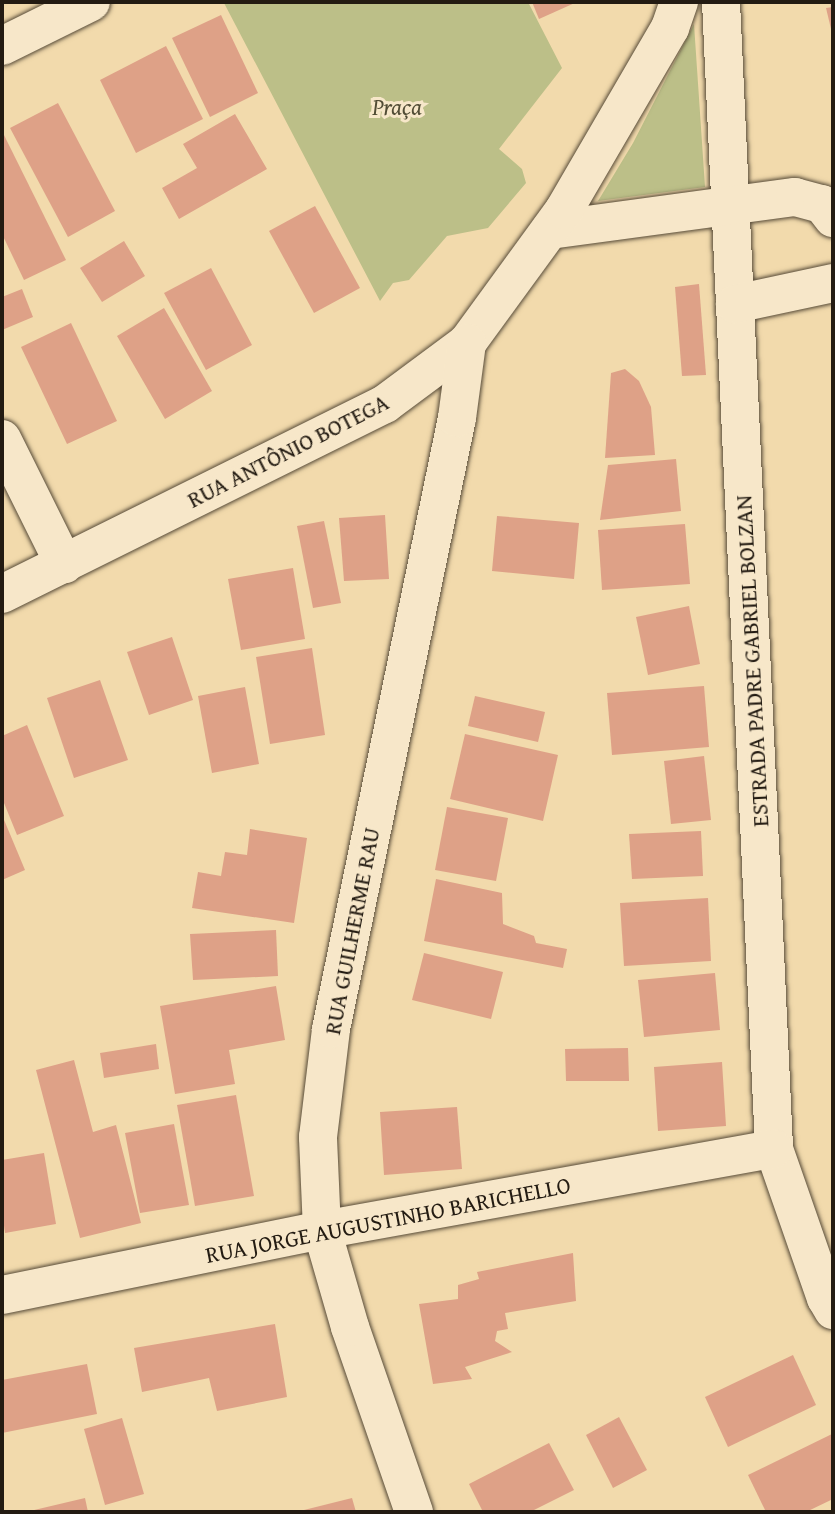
<!DOCTYPE html>
<meta charset="utf-8">
<style>
body{margin:0}
#map{position:relative;width:835px;height:1514px;overflow:hidden;background:#f2daac;font-family:"Gentium Book Plus",serif}
div>[style]{position:absolute}
.green>*{inset:0;background:#bcbf88}
.building>*{inset:0;background:#dea187}
.roads{filter:drop-shadow(0 0 2px #574b38) drop-shadow(0 0 2px #574b38)}
.minor>*{height:38px;margin:-19px;padding:0 19px;transform-origin:19px;border-radius:19px;background:#f7e7c9}
span{translate:-50% -50%;white-space:nowrap;text-align:center;line-height:1.15;-webkit-text-stroke:6px #f7e7c9;paint-order:stroke}
.park-label{font-size:23px;color:#514c35;font-style:italic}
.street-label{font-size:23px;color:#231b12}
.frame{position:absolute;inset:0;border:4px solid #231b12;pointer-events:none}
</style>
<div id="map">
<div class="green">
<i style="clip-path:polygon(528px 2px,562px 68px,499px 149px,522px 169px,526px 183px,488px 228px,447px 236px,409px 280px,393px 283px,380px 301px,224px 3px)"></i>
<i style="clip-path:polygon(694px 24px,705px 187px,598px 201px,633px 143px)"></i>
</div>
<div class="building">
<i style="clip-path:polygon(532px 2px,577px 2px,539px 19px)"></i>
<i style="clip-path:polygon(833px 7px,833px 33px,832px 33px,826px 8px)"></i>
<i style="clip-path:polygon(221px 15px,258px 93px,210px 117px,172px 38px)"></i>
<i style="clip-path:polygon(166px 46px,203px 119px,136px 153px,100px 80px)"></i>
<i style="clip-path:polygon(58px 103px,115px 211px,68px 237px,10px 128px)"></i>
<i style="clip-path:polygon(235px 114px,267px 169px,179px 219px,162px 188px,197px 168px,183px 144px)"></i>
<i style="clip-path:polygon(2px 131px,66px 260px,24px 280px,2px 234px)"></i>
<i style="clip-path:polygon(315px 206px,360px 288px,314px 313px,269px 231px)"></i>
<i style="clip-path:polygon(124px 241px,145px 276px,102px 302px,80px 268px)"></i>
<i style="clip-path:polygon(211px 268px,252px 345px,206px 370px,164px 293px)"></i>
<i style="clip-path:polygon(699px 284px,706px 375px,682px 376px,675px 287px)"></i>
<i style="clip-path:polygon(22px 289px,33px 317px,2px 330px,2px 297px)"></i>
<i style="clip-path:polygon(164px 308px,212px 391px,165px 419px,117px 336px)"></i>
<i style="clip-path:polygon(71px 323px,117px 421px,67px 444px,21px 347px)"></i>
<i style="clip-path:polygon(625px 369px,639px 381px,651px 407px,655px 455px,605px 458px,611px 373px)"></i>
<i style="clip-path:polygon(676px 459px,681px 511px,600px 520px,608px 465px)"></i>
<i style="clip-path:polygon(385px 515px,389px 579px,344px 581px,339px 518px)"></i>
<i style="clip-path:polygon(497px 516px,579px 523px,574px 579px,492px 571px)"></i>
<i style="clip-path:polygon(324px 521px,341px 603px,313px 608px,297px 526px)"></i>
<i style="clip-path:polygon(685px 524px,690px 584px,602px 590px,598px 530px)"></i>
<i style="clip-path:polygon(293px 568px,305px 639px,241px 650px,228px 579px)"></i>
<i style="clip-path:polygon(689px 606px,700px 664px,648px 675px,636px 617px)"></i>
<i style="clip-path:polygon(172px 637px,193px 700px,149px 715px,127px 652px)"></i>
<i style="clip-path:polygon(312px 648px,325px 735px,270px 744px,256px 657px)"></i>
<i style="clip-path:polygon(100px 680px,128px 760px,74px 778px,47px 698px)"></i>
<i style="clip-path:polygon(704px 686px,709px 747px,612px 755px,607px 693px)"></i>
<i style="clip-path:polygon(245px 687px,259px 764px,212px 773px,198px 696px)"></i>
<i style="clip-path:polygon(475px 696px,545px 712px,538px 742px,468px 726px)"></i>
<i style="clip-path:polygon(27px 725px,64px 816px,17px 835px,2px 798px,2px 736px)"></i>
<i style="clip-path:polygon(465px 734px,558px 755px,543px 821px,450px 799px)"></i>
<i style="clip-path:polygon(704px 756px,711px 820px,671px 824px,664px 761px)"></i>
<i style="clip-path:polygon(447px 807px,508px 818px,496px 881px,435px 870px)"></i>
<i style="clip-path:polygon(2px 815px,25px 870px,2px 880px)"></i>
<i style="clip-path:polygon(250px 829px,307px 838px,294px 923px,192px 908px,198px 872px,221px 876px,225px 852px,247px 855px)"></i>
<i style="clip-path:polygon(701px 831px,703px 876px,632px 879px,629px 834px)"></i>
<i style="clip-path:polygon(436px 879px,502px 893px,503px 924px,534px 936px,536px 943px,567px 949px,563px 968px,424px 941px)"></i>
<i style="clip-path:polygon(708px 898px,711px 961px,624px 966px,620px 903px)"></i>
<i style="clip-path:polygon(276px 930px,278px 976px,193px 980px,190px 934px)"></i>
<i style="clip-path:polygon(424px 953px,503px 972px,491px 1019px,412px 1000px)"></i>
<i style="clip-path:polygon(715px 973px,720px 1030px,644px 1037px,638px 980px)"></i>
<i style="clip-path:polygon(276px 986px,285px 1040px,229px 1050px,235px 1084px,175px 1094px,160px 1006px)"></i>
<i style="clip-path:polygon(156px 1044px,159px 1069px,104px 1078px,100px 1053px)"></i>
<i style="clip-path:polygon(628px 1048px,629px 1081px,566px 1081px,565px 1049px)"></i>
<i style="clip-path:polygon(74px 1060px,93px 1132px,116px 1125px,141px 1223px,80px 1238px,36px 1070px)"></i>
<i style="clip-path:polygon(722px 1062px,726px 1126px,658px 1131px,654px 1067px)"></i>
<i style="clip-path:polygon(236px 1095px,254px 1196px,195px 1206px,177px 1105px)"></i>
<i style="clip-path:polygon(457px 1107px,462px 1169px,384px 1175px,380px 1112px)"></i>
<i style="clip-path:polygon(174px 1124px,189px 1205px,140px 1213px,125px 1133px)"></i>
<i style="clip-path:polygon(44px 1153px,56px 1224px,5px 1233px,2px 1211px,2px 1160px)"></i>
<i style="clip-path:polygon(573px 1253px,576px 1301px,505px 1313px,508px 1329px,497px 1331px,495px 1341px,512px 1352px,465px 1367px,472px 1379px,433px 1384px,419px 1304px,458px 1299px,458px 1285px,479px 1279px,477px 1272px)"></i>
<i style="clip-path:polygon(275px 1324px,287px 1397px,217px 1411px,209px 1378px,142px 1392px,134px 1348px)"></i>
<i style="clip-path:polygon(793px 1355px,816px 1405px,728px 1447px,705px 1397px)"></i>
<i style="clip-path:polygon(87px 1364px,97px 1414px,2px 1433px,2px 1380px)"></i>
<i style="clip-path:polygon(619px 1417px,647px 1470px,613px 1488px,586px 1435px)"></i>
<i style="clip-path:polygon(122px 1418px,144px 1494px,105px 1505px,84px 1429px)"></i>
<i style="clip-path:polygon(832px 1434px,833px 1499px,806px 1512px,766px 1512px,748px 1475px)"></i>
<i style="clip-path:polygon(549px 1443px,574px 1490px,530px 1512px,483px 1512px,469px 1484px)"></i>
<i style="clip-path:polygon(85px 1498px,88px 1512px,30px 1512px,30px 1511px)"></i>
<i style="clip-path:polygon(352px 1498px,356px 1512px,300px 1512px,300px 1511px)"></i>
</div>
<div class="roads">
<div class="minor">
<i style="left:721px;top:2px;width:1148px;rotate:87.35deg"></i>
<i style="left:774px;top:1149px;width:158px;rotate:70.8deg"></i>
<i style="left:826px;top:1298px;width:14px;rotate:60deg"></i>
<i style="left:2px;top:46px;width:99px;rotate:-26.3deg"></i>
<i style="left:550px;top:230px;width:247px;rotate:-7.7deg"></i>
<i style="left:795px;top:197px;width:28px;rotate:15deg"></i>
<i style="left:822px;top:204px;width:18px;rotate:52deg"></i>
<i style="left:735px;top:304px;width:100px;rotate:-12.1deg"></i>
<i style="left:2px;top:439px;width:140px;rotate:63.6deg"></i>
<i style="left:2px;top:594px;width:428px;rotate:-26.4deg"></i>
<i style="left:385px;top:404px;width:102px;rotate:-36.6deg"></i>
<i style="left:467px;top:343px;width:165px;rotate:-53.9deg"></i>
<i style="left:564px;top:210px;width:211px;rotate:-59.8deg"></i>
<i style="left:670px;top:28px;width:28px;rotate:-71deg"></i>
<i style="left:2px;top:1295px;width:327px;rotate:-11.5deg"></i>
<i style="left:322px;top:1230px;width:459px;rotate:-10.2deg"></i>
<i style="left:414px;top:1512px;width:196px;rotate:-109.1deg"></i>
<i style="left:350px;top:1327px;width:101px;rotate:-106.1deg"></i>
<i style="left:322px;top:1230px;width:93px;rotate:-92.5deg"></i>
<i style="left:318px;top:1137px;width:109px;rotate:-83.1deg"></i>
<i style="left:331px;top:1029px;width:624px;rotate:-78.35deg"></i>
<i style="left:457px;top:418px;width:76px;rotate:-82.4deg"></i>
</div>
</div>
<div class="park-label">
<span style="left:397px;top:107px">Praça</span>
</div>
<div class="street-label">
<span style="left:288px;top:451px;rotate:-27deg">RUA ANTÔNIO BOTEGA</span>
<span style="left:752px;top:661px;rotate:-93deg">ESTRADA PADRE GABRIEL BOLZAN</span>
<span style="left:352px;top:931px;rotate:-79deg">RUA GUILHERME RAU</span>
<span style="left:388px;top:1220px;rotate:-11deg">RUA JORGE AUGUSTINHO BARICHELLO</span>
</div>
<div class="frame"></div>
</div>
